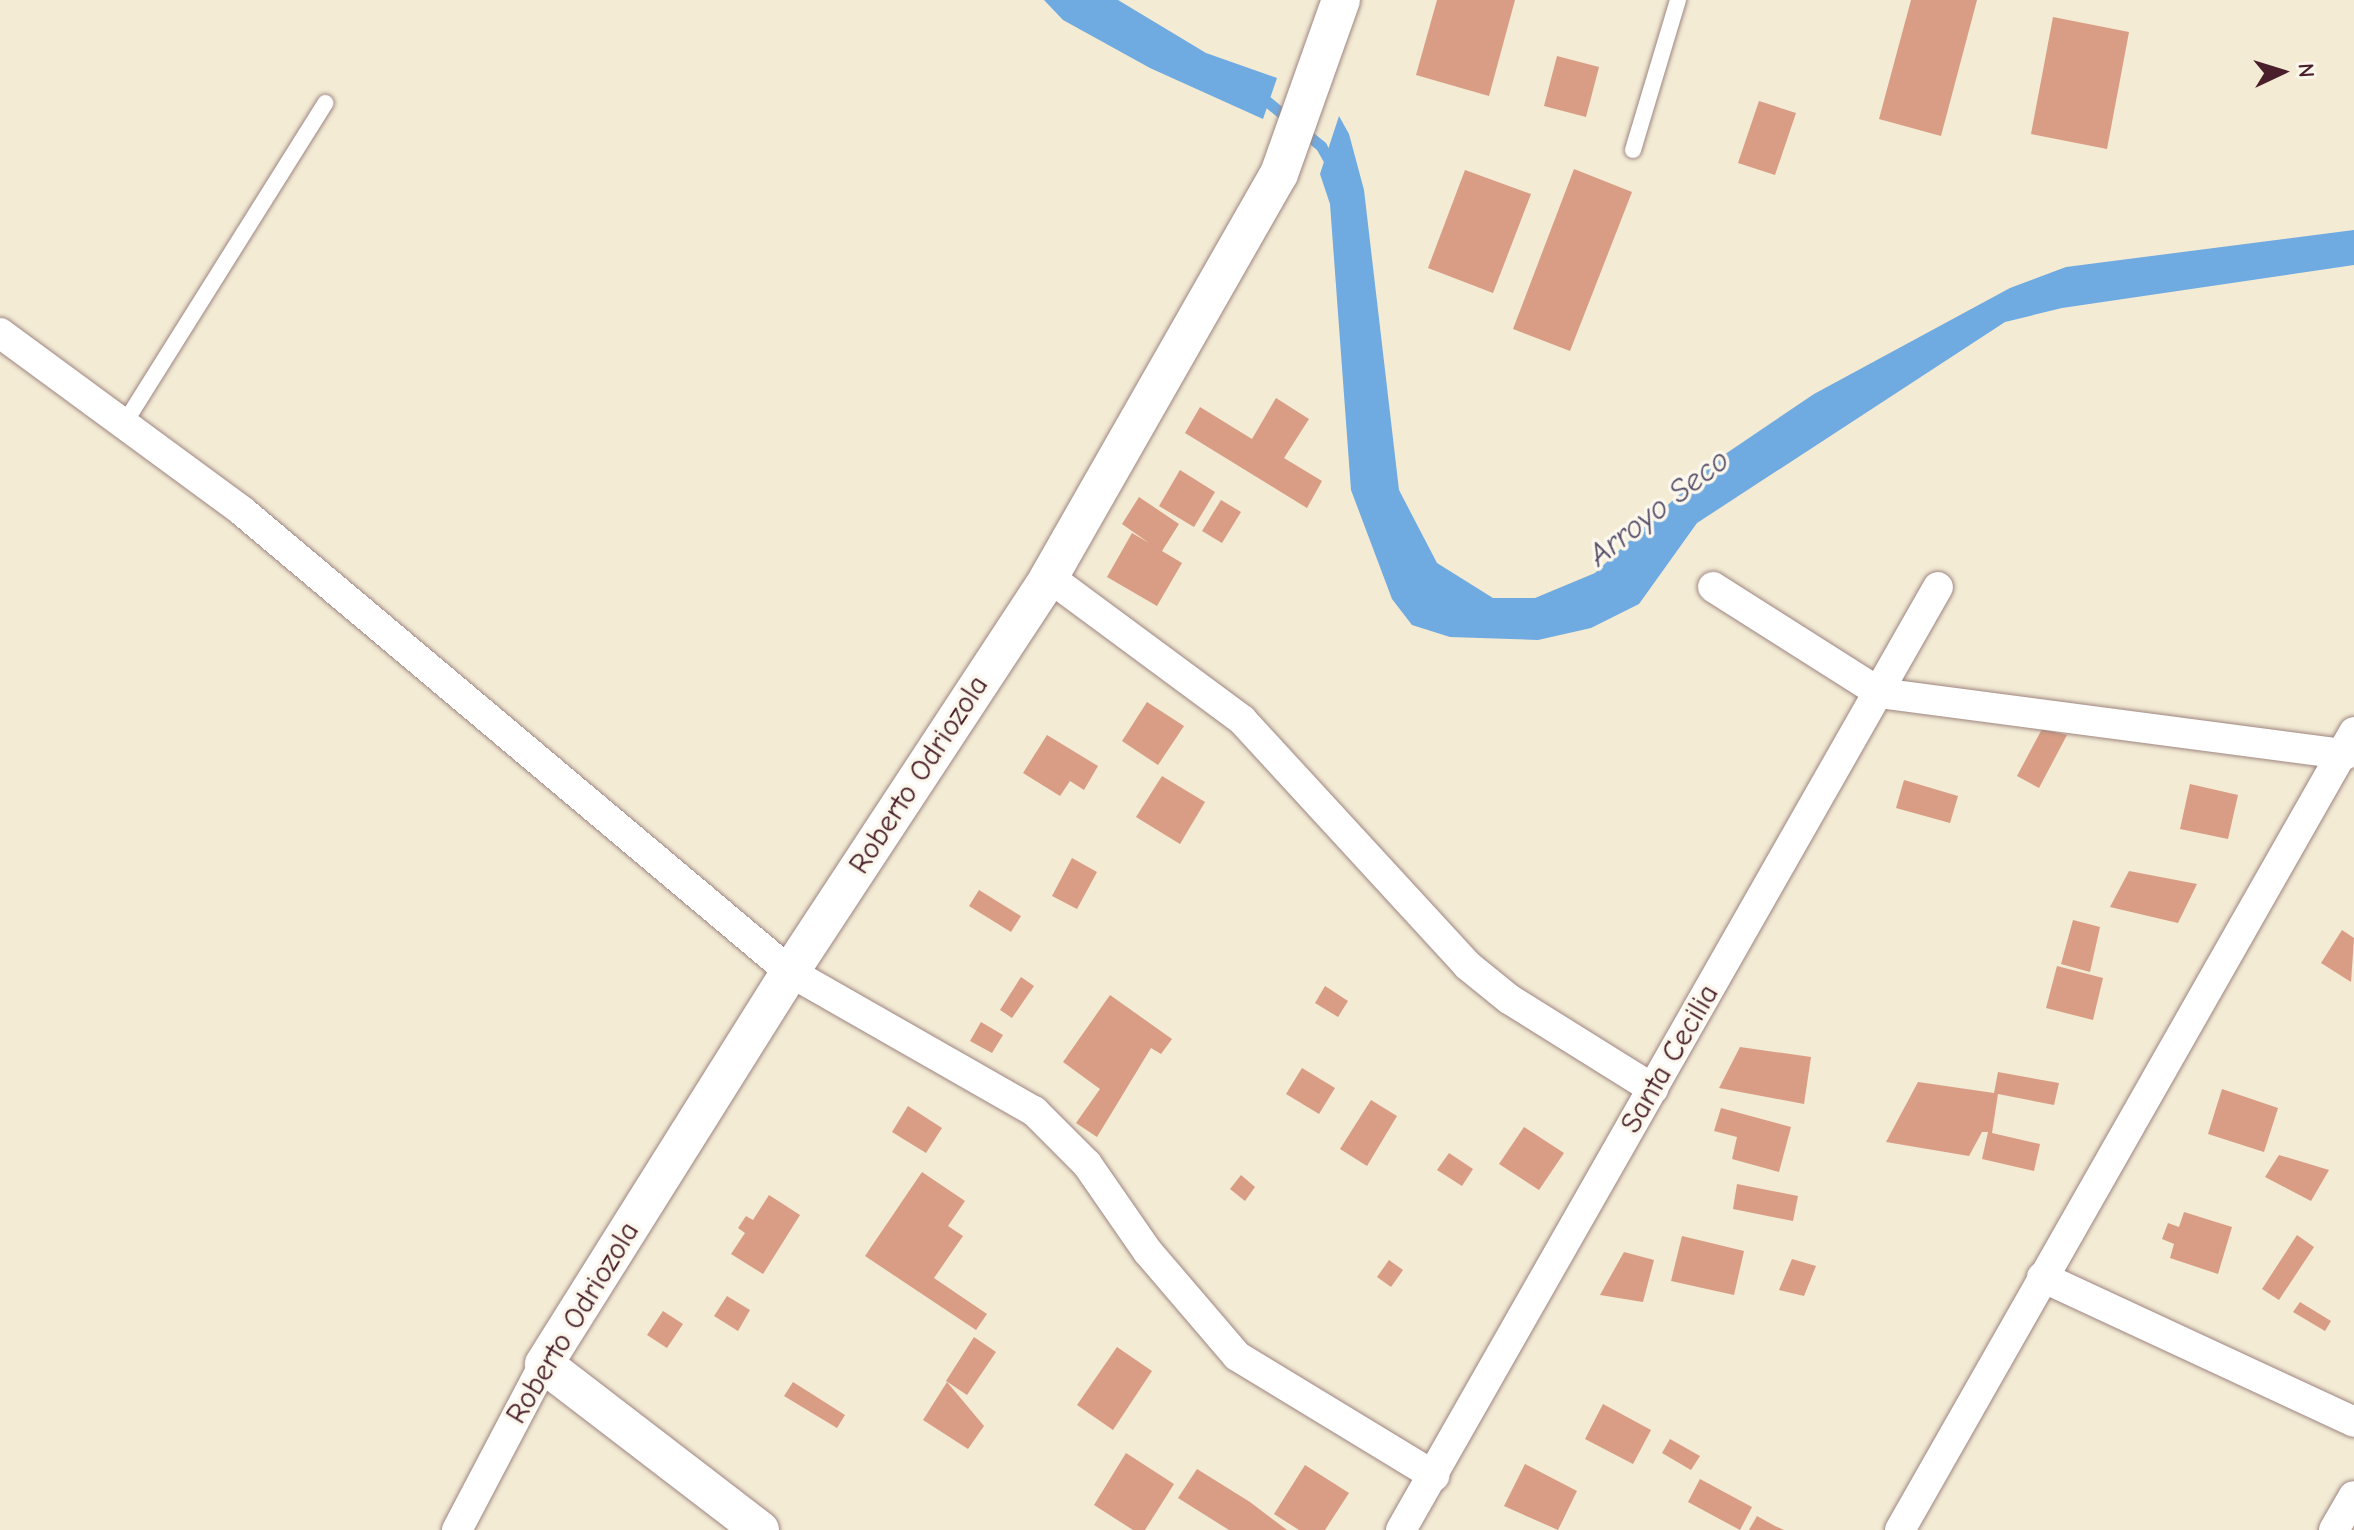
<!DOCTYPE html>
<style>
body{margin:0}
#map{position:relative;width:2354px;height:1530px;overflow:hidden;background:#f3ebd4;font-family:"Comic Neue",sans-serif}
div>[style]{position:absolute}
.water>*{inset:0;background:#6faae0}
.stream>*{height:11px;margin:-5.5px;padding:0 5.5px;transform-origin:5.5px;border-radius:5.5px;background:#6faae0}
.building>*{inset:0;background:#d89d84}
.roads{filter:drop-shadow(0 0 2px #9e8580) drop-shadow(0 0 2px #9e8580)}
.service>*{height:16px;margin:-8px;padding:0 8px;transform-origin:8px;border-radius:8px;background:#fff}
.minor>*{height:30px;margin:-15px;padding:0 15px;transform-origin:15px;border-radius:15px;background:#fff}
.tertiary>*{height:38px;margin:-19px;padding:0 19px;transform-origin:19px;border-radius:19px;background:#fff}
span{translate:-50% -50%;white-space:nowrap;text-align:center;line-height:1.15;-webkit-text-stroke:7px #fbf7ec;paint-order:stroke}
.street-label{font-size:30px;color:#4a1f2b}
.water-label{font-size:32px;color:#57506a;font-style:italic}
.north{position:absolute;left:2242px;top:32px;width:80px;height:80px;-webkit-text-stroke:6px #fbf7ec;paint-order:stroke;rotate:86deg;font-size:22px;font-weight:700;line-height:32px;text-align:center;color:#4a1f2b}
.north::after{content:'';display:block;margin:auto;width:28px;height:36px;background:#4a1f2b;clip-path:polygon(50% 0,100% 100%,50% 72%,0 100%)}
</style>
<div id="map">
<div class="water">
<i style="clip-path:polygon(1044px 0,1118px 0,1206px 53px,1277px 78px,1263px 119px,1150px 68px,1063px 20px)"></i>
<i style="clip-path:polygon(1339px 116px,1349px 134px,1364px 190px,1399px 490px,1437px 563px,1493px 598px,1535px 598px,1595px 573px,1715px 461px,1814px 394px,2010px 288px,2066px 267px,2354px 230px,2354px 265px,2062px 308px,2005px 322px,1697px 523px,1639px 604px,1591px 628px,1538px 640px,1450px 637px,1412px 625px,1392px 599px,1351px 490px,1330px 204px,1320px 174px)"></i>
</div>
<div class="stream">
<i style="left:1258px;top:94px;width:82px;rotate:39.5deg"></i>
<i style="left:1321px;top:146px;width:25px;rotate:61deg"></i>
</div>
<div class="building">
<i style="clip-path:polygon(1437px 0,1515px 0,1489px 96px,1416px 75px)"></i>
<i style="clip-path:polygon(1911px 0,1977px 0,1941px 136px,1879px 119px)"></i>
<i style="clip-path:polygon(2053px 17px,2129px 32px,2107px 149px,2031px 134px)"></i>
<i style="clip-path:polygon(1557px 56px,1599px 67px,1586px 117px,1544px 106px)"></i>
<i style="clip-path:polygon(1759px 101px,1796px 113px,1775px 175px,1738px 163px)"></i>
<i style="clip-path:polygon(1574px 169px,1632px 192px,1570px 351px,1513px 329px)"></i>
<i style="clip-path:polygon(1465px 170px,1531px 194px,1493px 293px,1428px 268px)"></i>
<i style="clip-path:polygon(1276px 398px,1309px 419px,1284px 458px,1322px 481px,1307px 508px,1185px 433px,1200px 407px,1252px 439px)"></i>
<i style="clip-path:polygon(1180px 470px,1215px 492px,1194px 527px,1159px 506px)"></i>
<i style="clip-path:polygon(1139px 497px,1179px 524px,1162px 551px,1182px 563px,1157px 606px,1107px 577px,1132px 533px,1149px 543px,1122px 524px)"></i>
<i style="clip-path:polygon(1221px 500px,1241px 512px,1222px 543px,1202px 531px)"></i>
<i style="clip-path:polygon(1147px 702px,1184px 726px,1158px 765px,1122px 741px)"></i>
<i style="clip-path:polygon(2042px 729px,2067px 735px,2039px 788px,2017px 776px)"></i>
<i style="clip-path:polygon(1047px 735px,1098px 766px,1084px 790px,1070px 781px,1060px 796px,1023px 773px)"></i>
<i style="clip-path:polygon(1162px 776px,1205px 802px,1180px 844px,1136px 817px)"></i>
<i style="clip-path:polygon(1904px 780px,1958px 796px,1950px 823px,1896px 808px)"></i>
<i style="clip-path:polygon(2190px 784px,2238px 795px,2228px 839px,2180px 829px)"></i>
<i style="clip-path:polygon(1072px 858px,1097px 872px,1077px 909px,1052px 896px)"></i>
<i style="clip-path:polygon(2129px 871px,2197px 884px,2178px 923px,2110px 907px)"></i>
<i style="clip-path:polygon(979px 890px,1021px 916px,1011px 932px,969px 906px)"></i>
<i style="clip-path:polygon(2073px 920px,2100px 927px,2090px 972px,2061px 964px)"></i>
<i style="clip-path:polygon(2342px 930px,2354px 938px,2351px 982px,2321px 963px)"></i>
<i style="clip-path:polygon(2057px 966px,2103px 978px,2093px 1020px,2046px 1008px)"></i>
<i style="clip-path:polygon(1021px 977px,1034px 986px,1012px 1018px,1000px 1010px)"></i>
<i style="clip-path:polygon(1325px 986px,1348px 1001px,1338px 1017px,1315px 1003px)"></i>
<i style="clip-path:polygon(1110px 995px,1172px 1039px,1161px 1054px,1151px 1048px,1097px 1137px,1076px 1123px,1100px 1089px,1063px 1062px)"></i>
<i style="clip-path:polygon(981px 1022px,1003px 1035px,992px 1053px,970px 1041px)"></i>
<i style="clip-path:polygon(1740px 1047px,1811px 1057px,1804px 1104px,1719px 1088px)"></i>
<i style="clip-path:polygon(1302px 1068px,1335px 1088px,1319px 1114px,1286px 1094px)"></i>
<i style="clip-path:polygon(1998px 1072px,2059px 1083px,2054px 1105px,1998px 1094px,1992px 1133px,2040px 1144px,2034px 1171px,1982px 1159px,1988px 1132px,1982px 1132px,1969px 1156px,1886px 1142px,1918px 1082px,1994px 1093px)"></i>
<i style="clip-path:polygon(2222px 1089px,2278px 1108px,2264px 1152px,2208px 1134px)"></i>
<i style="clip-path:polygon(1371px 1100px,1397px 1116px,1367px 1166px,1340px 1149px)"></i>
<i style="clip-path:polygon(908px 1106px,942px 1128px,926px 1153px,892px 1132px)"></i>
<i style="clip-path:polygon(1721px 1108px,1791px 1127px,1779px 1172px,1732px 1159px,1737px 1137px,1714px 1131px)"></i>
<i style="clip-path:polygon(1524px 1127px,1564px 1153px,1539px 1190px,1499px 1164px)"></i>
<i style="clip-path:polygon(1449px 1153px,1473px 1169px,1462px 1186px,1437px 1170px)"></i>
<i style="clip-path:polygon(2279px 1155px,2329px 1170px,2311px 1201px,2265px 1177px)"></i>
<i style="clip-path:polygon(922px 1172px,965px 1201px,948px 1226px,963px 1236px,934px 1278px,987px 1314px,976px 1330px,865px 1256px)"></i>
<i style="clip-path:polygon(1241px 1175px,1255px 1187px,1245px 1201px,1230px 1189px)"></i>
<i style="clip-path:polygon(1737px 1184px,1798px 1196px,1793px 1221px,1733px 1209px)"></i>
<i style="clip-path:polygon(769px 1195px,800px 1215px,763px 1274px,731px 1254px,745px 1233px,738px 1228px,746px 1216px,753px 1220px)"></i>
<i style="clip-path:polygon(2184px 1212px,2232px 1227px,2218px 1274px,2170px 1258px,2174px 1244px,2162px 1239px,2168px 1223px,2179px 1227px)"></i>
<i style="clip-path:polygon(2297px 1235px,2314px 1247px,2279px 1300px,2262px 1289px)"></i>
<i style="clip-path:polygon(1682px 1236px,1744px 1251px,1734px 1295px,1671px 1281px)"></i>
<i style="clip-path:polygon(1624px 1252px,1654px 1260px,1643px 1302px,1600px 1295px)"></i>
<i style="clip-path:polygon(1792px 1259px,1816px 1266px,1804px 1296px,1779px 1290px)"></i>
<i style="clip-path:polygon(1389px 1260px,1403px 1270px,1391px 1287px,1377px 1277px)"></i>
<i style="clip-path:polygon(727px 1296px,750px 1310px,738px 1331px,714px 1316px)"></i>
<i style="clip-path:polygon(2300px 1302px,2331px 1321px,2325px 1331px,2293px 1312px)"></i>
<i style="clip-path:polygon(663px 1311px,683px 1324px,667px 1348px,647px 1335px)"></i>
<i style="clip-path:polygon(974px 1337px,996px 1352px,967px 1395px,946px 1381px)"></i>
<i style="clip-path:polygon(1117px 1347px,1152px 1371px,1113px 1430px,1077px 1405px)"></i>
<i style="clip-path:polygon(793px 1382px,845px 1415px,837px 1428px,784px 1396px)"></i>
<i style="clip-path:polygon(947px 1382px,984px 1426px,968px 1449px,923px 1420px)"></i>
<i style="clip-path:polygon(1603px 1404px,1651px 1430px,1633px 1464px,1585px 1439px)"></i>
<i style="clip-path:polygon(1670px 1439px,1700px 1456px,1691px 1470px,1662px 1453px)"></i>
<i style="clip-path:polygon(1126px 1453px,1174px 1484px,1145px 1530px,1133px 1530px,1094px 1505px)"></i>
<i style="clip-path:polygon(1525px 1464px,1577px 1491px,1558px 1530px,1504px 1506px)"></i>
<i style="clip-path:polygon(1305px 1465px,1349px 1493px,1325px 1530px,1299px 1530px,1274px 1514px)"></i>
<i style="clip-path:polygon(1197px 1469px,1250px 1502px,1287px 1530px,1229px 1530px,1178px 1498px)"></i>
<i style="clip-path:polygon(1700px 1479px,1752px 1507px,1740px 1530px,1688px 1502px)"></i>
<i style="clip-path:polygon(1757px 1516px,1775px 1526px,1784px 1530px,1749px 1530px)"></i>
</div>
<div class="roads">
<div class="service">
<i style="left:1633px;top:150px;width:157px;rotate:-73.3deg"></i>
<i style="left:124px;top:424px;width:379px;rotate:-57.9deg"></i>
</div>
<div class="minor">
<i style="left:0;top:333px;width:300px;rotate:36.3deg"></i>
<i style="left:242px;top:511px;width:716px;rotate:40.07deg"></i>
<i style="left:790px;top:972px;width:281px;rotate:29.7deg"></i>
<i style="left:1034px;top:1111px;width:75px;rotate:45deg"></i>
<i style="left:1087px;top:1164px;width:107px;rotate:55.3deg"></i>
<i style="left:1148px;top:1252px;width:137px;rotate:49.4deg"></i>
<i style="left:1237px;top:1356px;width:231px;rotate:31.3deg"></i>
<i style="left:1049px;top:577px;width:240px;rotate:36.5deg"></i>
<i style="left:1242px;top:720px;width:333px;rotate:47.4deg"></i>
<i style="left:1467px;top:965px;width:54px;rotate:39deg"></i>
<i style="left:1509px;top:999px;width:170px;rotate:32deg"></i>
<i style="left:1713px;top:587px;width:198px;rotate:32.4deg"></i>
<i style="left:1880px;top:693px;width:470px;rotate:7.5deg"></i>
<i style="left:2042px;top:1277px;width:344px;rotate:24.9deg"></i>
<i style="left:457px;top:1530px;width:187px;rotate:-62.3deg"></i>
<i style="left:1401px;top:1530px;width:1085px;rotate:-60.34deg"></i>
<i style="left:1900px;top:1530px;width:918px;rotate:-60.36deg"></i>
<i style="left:2334px;top:1530px;width:39px;rotate:-60deg"></i>
</div>
<div class="tertiary">
<i style="left:760px;top:1530px;width:272px;rotate:-142.5deg"></i>
<i style="left:544px;top:1364px;width:463px;rotate:-57.9deg"></i>
<i style="left:790px;top:972px;width:472px;rotate:-56.7deg"></i>
<i style="left:1049px;top:577px;width:464px;rotate:-60.3deg"></i>
<i style="left:1279px;top:174px;width:185px;rotate:-70.4deg"></i>
</div>
</div>
<div class="street-label">
<span style="left:919px;top:775px;rotate:-57deg">Roberto Odriozola</span>
<span style="left:1670px;top:1059px;rotate:-60deg">Santa Cecilia</span>
<span style="left:573px;top:1323px;rotate:-59deg">Roberto Odriozola</span>
</div>
<div class="water-label">
<span style="left:1659px;top:508px;rotate:-38deg">Arroyo Seco</span>
</div>
<div class="north">N</div>
</div>
